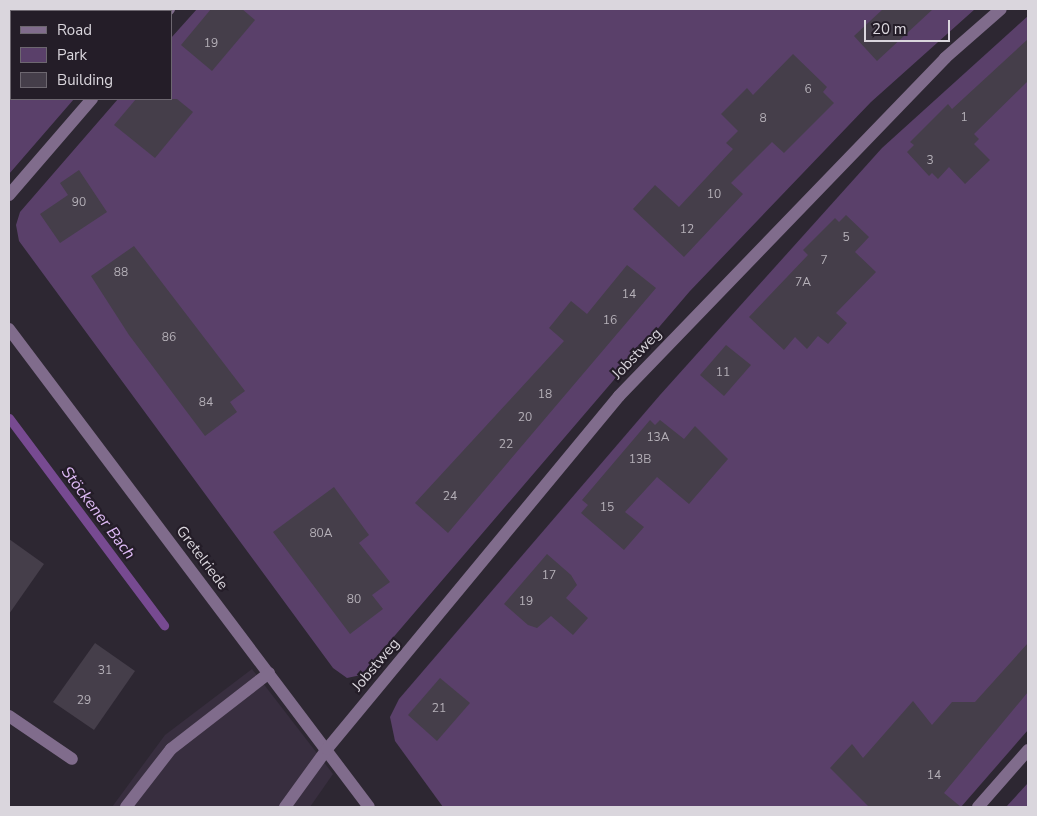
<!DOCTYPE html>
<meta charset="utf-8">
<style>
body{margin:0}
#map{position:relative;width:1037px;height:816px;overflow:hidden;background:#2d2732;font-family:"Nunito Sans",sans-serif}
div>[style]{position:absolute}
.built>*{inset:0;background:#382e3f}
.green>*{inset:0;background:#5a406a}
.stream>*{height:9px;margin:-4.5px;padding:0 4.5px;transform-origin:4.5px;border-radius:4.5px;background:#774a91}
.building>*{inset:0;background:#453e4a}
.minor>*{height:12px;margin:-6px;padding:0 6px;transform-origin:6px;border-radius:6px;background:#806c8c}
span{translate:-50% -50%;white-space:nowrap;text-align:center;line-height:1.15;-webkit-text-stroke:4.5px #241d28;paint-order:stroke}
.number-label{font-size:12px;color:#b5b0b8}
.number-label span{-webkit-text-stroke-width:0}
.street-label{font-size:15px;color:#dad6dd}
.water-label{font-size:16px;color:#debaf5;font-style:italic}
.frame{position:absolute;inset:0;border:10px solid #dad6dd;pointer-events:none}
.legend{position:absolute;left:10px;top:10px;width:162px;height:90px;box-sizing:border-box;background:#241d28;border:1px solid #6d6770;margin:0;padding:6px 9px;list-style:none;font-size:15px;color:#dad6dd}
.legend li{display:flex;align-items:center;gap:10px;height:25px}
.legend b{width:25px;border:1px solid #6d6770}
.scale{position:absolute;left:864px;top:20px;width:86px;height:22px;box-sizing:border-box;border:2px solid #dad6dd;border-top:0;padding-left:6px;font-size:15px;line-height:18px;white-space:nowrap;color:#dad6dd;-webkit-text-stroke:4px #241d28;paint-order:stroke}
</style>
<div id="map">
<div class="built">
<i style="clip-path:polygon(252px 669px,333px 774px,310px 807px,112px 807px,165px 735px)"></i>
</div>
<div class="green">
<i style="clip-path:polygon(9px 9px,152px 9px,11px 11px,11px 99px,74px 99px,9px 174px)"></i>
<i style="clip-path:polygon(197px 9px,975px 9px,871px 102px,690px 291px,361px 675px,347px 678px,333px 668px,19px 241px,16px 225px,20px 212px,118px 99px,171px 99px,171px 38px)"></i>
<i style="clip-path:polygon(1028px 16px,1028px 730px,961px 807px,443px 807px,395px 741px,390px 717px,399px 699px,660px 395px,882px 148px)"></i>
<i style="clip-path:polygon(1028px 783px,1028px 807px,1006px 807px)"></i>
</div>
<div class="stream">
<i style="left:9px;top:418px;width:259px;rotate:53.2deg"></i>
</div>
<div class="building">
<i style="clip-path:polygon(211px 9px,242px 9px,255px 20px,212px 71px,181px 45px)"></i>
<i style="clip-path:polygon(883px 9px,933px 9px,877px 61px,854px 36px)"></i>
<i style="clip-path:polygon(1028px 39px,1028px 81px,974px 134px,979px 139px,974px 144px,990px 160px,965px 184px,949px 167px,938px 179px,932px 173px,929px 176px,907px 152px,914px 145px,910px 142px,948px 104px,952px 109px)"></i>
<i style="clip-path:polygon(793px 54px,827px 87px,823px 92px,834px 103px,784px 153px,772px 142px,731px 183px,743px 194px,684px 257px,633px 209px,655px 185px,679px 207px,733px 149px,726px 143px,738px 131px,721px 114px,747px 88px,753px 95px)"></i>
<i style="clip-path:polygon(136px 99px,177px 99px,193px 112px,155px 158px,114px 125px)"></i>
<i style="clip-path:polygon(79px 170px,107px 212px,60px 243px,40px 214px,68px 195px,60px 183px)"></i>
<i style="clip-path:polygon(846px 215px,869px 237px,855px 252px,876px 272px,836px 313px,847px 323px,828px 344px,818px 336px,807px 349px,795px 337px,784px 350px,749px 317px,808px 255px,803px 250px,835px 218px,839px 222px)"></i>
<i style="clip-path:polygon(134px 246px,245px 391px,230px 402px,237px 412px,205px 436px,129px 335px,91px 276px)"></i>
<i style="clip-path:polygon(627px 265px,656px 288px,448px 533px,415px 503px,564px 341px,549px 328px,571px 301px,587px 314px)"></i>
<i style="clip-path:polygon(726px 345px,751px 365px,724px 396px,700px 375px)"></i>
<i style="clip-path:polygon(650px 420px,655px 425px,660px 420px,684px 439px,695px 426px,728px 459px,689px 504px,657px 477px,625px 512px,644px 527px,624px 550px,581px 513px,588px 505px,582px 500px)"></i>
<i style="clip-path:polygon(334px 487px,369px 535px,359px 543px,390px 582px,372px 595px,383px 609px,350px 634px,273px 532px)"></i>
<i style="clip-path:polygon(9px 539px,44px 564px,9px 614px)"></i>
<i style="clip-path:polygon(547px 554px,571px 575px,577px 585px,566px 598px,588px 618px,573px 635px,551px 616px,537px 628px,528px 625px,504px 604px)"></i>
<i style="clip-path:polygon(95px 643px,135px 671px,94px 730px,53px 702px)"></i>
<i style="clip-path:polygon(1028px 643px,1028px 692px,944px 793px,961px 807px,869px 807px,830px 768px,852px 744px,863px 758px,913px 701px,932px 725px,952px 702px,975px 702px)"></i>
<i style="clip-path:polygon(440px 678px,470px 703px,437px 741px,408px 715px)"></i>
</div>
<div class="minor">
<i style="left:167px;top:11px;width:3px;rotate:-45deg"></i>
<i style="left:9px;top:195px;width:127px;rotate:-49.2deg"></i>
<i style="left:9px;top:329px;width:598px;rotate:53.02deg"></i>
<i style="left:9px;top:716px;width:76px;rotate:34.3deg"></i>
<i style="left:126px;top:807px;width:73px;rotate:-52.2deg"></i>
<i style="left:171px;top:749px;width:124px;rotate:-37.8deg"></i>
<i style="left:285px;top:807px;width:72px;rotate:-54.1deg"></i>
<i style="left:327px;top:749px;width:458px;rotate:-50.4deg"></i>
<i style="left:619px;top:396px;width:470px;rotate:-46deg"></i>
<i style="left:945px;top:58px;width:74px;rotate:-41.2deg"></i>
<i style="left:978px;top:807px;width:76px;rotate:-48.7deg"></i>
</div>
<div class="number-label">
<span style="left:211px;top:44px">19</span>
<span style="left:808px;top:90px">6</span>
<span style="left:964px;top:118px">1</span>
<span style="left:763px;top:119px">8</span>
<span style="left:930px;top:161px">3</span>
<span style="left:714px;top:195px">10</span>
<span style="left:79px;top:203px">90</span>
<span style="left:687px;top:230px">12</span>
<span style="left:846px;top:238px">5</span>
<span style="left:824px;top:261px">7</span>
<span style="left:121px;top:273px">88</span>
<span style="left:803px;top:283px">7A</span>
<span style="left:629px;top:295px">14</span>
<span style="left:610px;top:321px">16</span>
<span style="left:169px;top:338px">86</span>
<span style="left:723px;top:373px">11</span>
<span style="left:545px;top:395px">18</span>
<span style="left:206px;top:403px">84</span>
<span style="left:525px;top:418px">20</span>
<span style="left:658px;top:438px">13A</span>
<span style="left:506px;top:445px">22</span>
<span style="left:640px;top:460px">13B</span>
<span style="left:450px;top:497px">24</span>
<span style="left:607px;top:508px">15</span>
<span style="left:321px;top:534px">80A</span>
<span style="left:549px;top:576px">17</span>
<span style="left:354px;top:600px">80</span>
<span style="left:526px;top:602px">19</span>
<span style="left:105px;top:671px">31</span>
<span style="left:84px;top:701px">29</span>
<span style="left:439px;top:709px">21</span>
<span style="left:934px;top:776px">14</span>
</div>
<div class="street-label">
<span style="left:637px;top:354px;rotate:-46deg">Jobstweg</span>
<span style="left:202px;top:558px;rotate:53deg">Gretelriede</span>
<span style="left:376px;top:665px;rotate:-50deg">Jobstweg</span>
</div>
<div class="water-label">
<span style="left:98px;top:513px;rotate:53deg">Stöckener Bach</span>
</div>
<div class="frame"></div>
<ul class="legend">
<li><b style="height:6px;background:#806c8c"></b>Road</li>
<li><b style="height:14px;background:#5a406a"></b>Park</li>
<li><b style="height:14px;background:#453e4a"></b>Building</li>
</ul>
<div class="scale">20 m</div>
</div>
